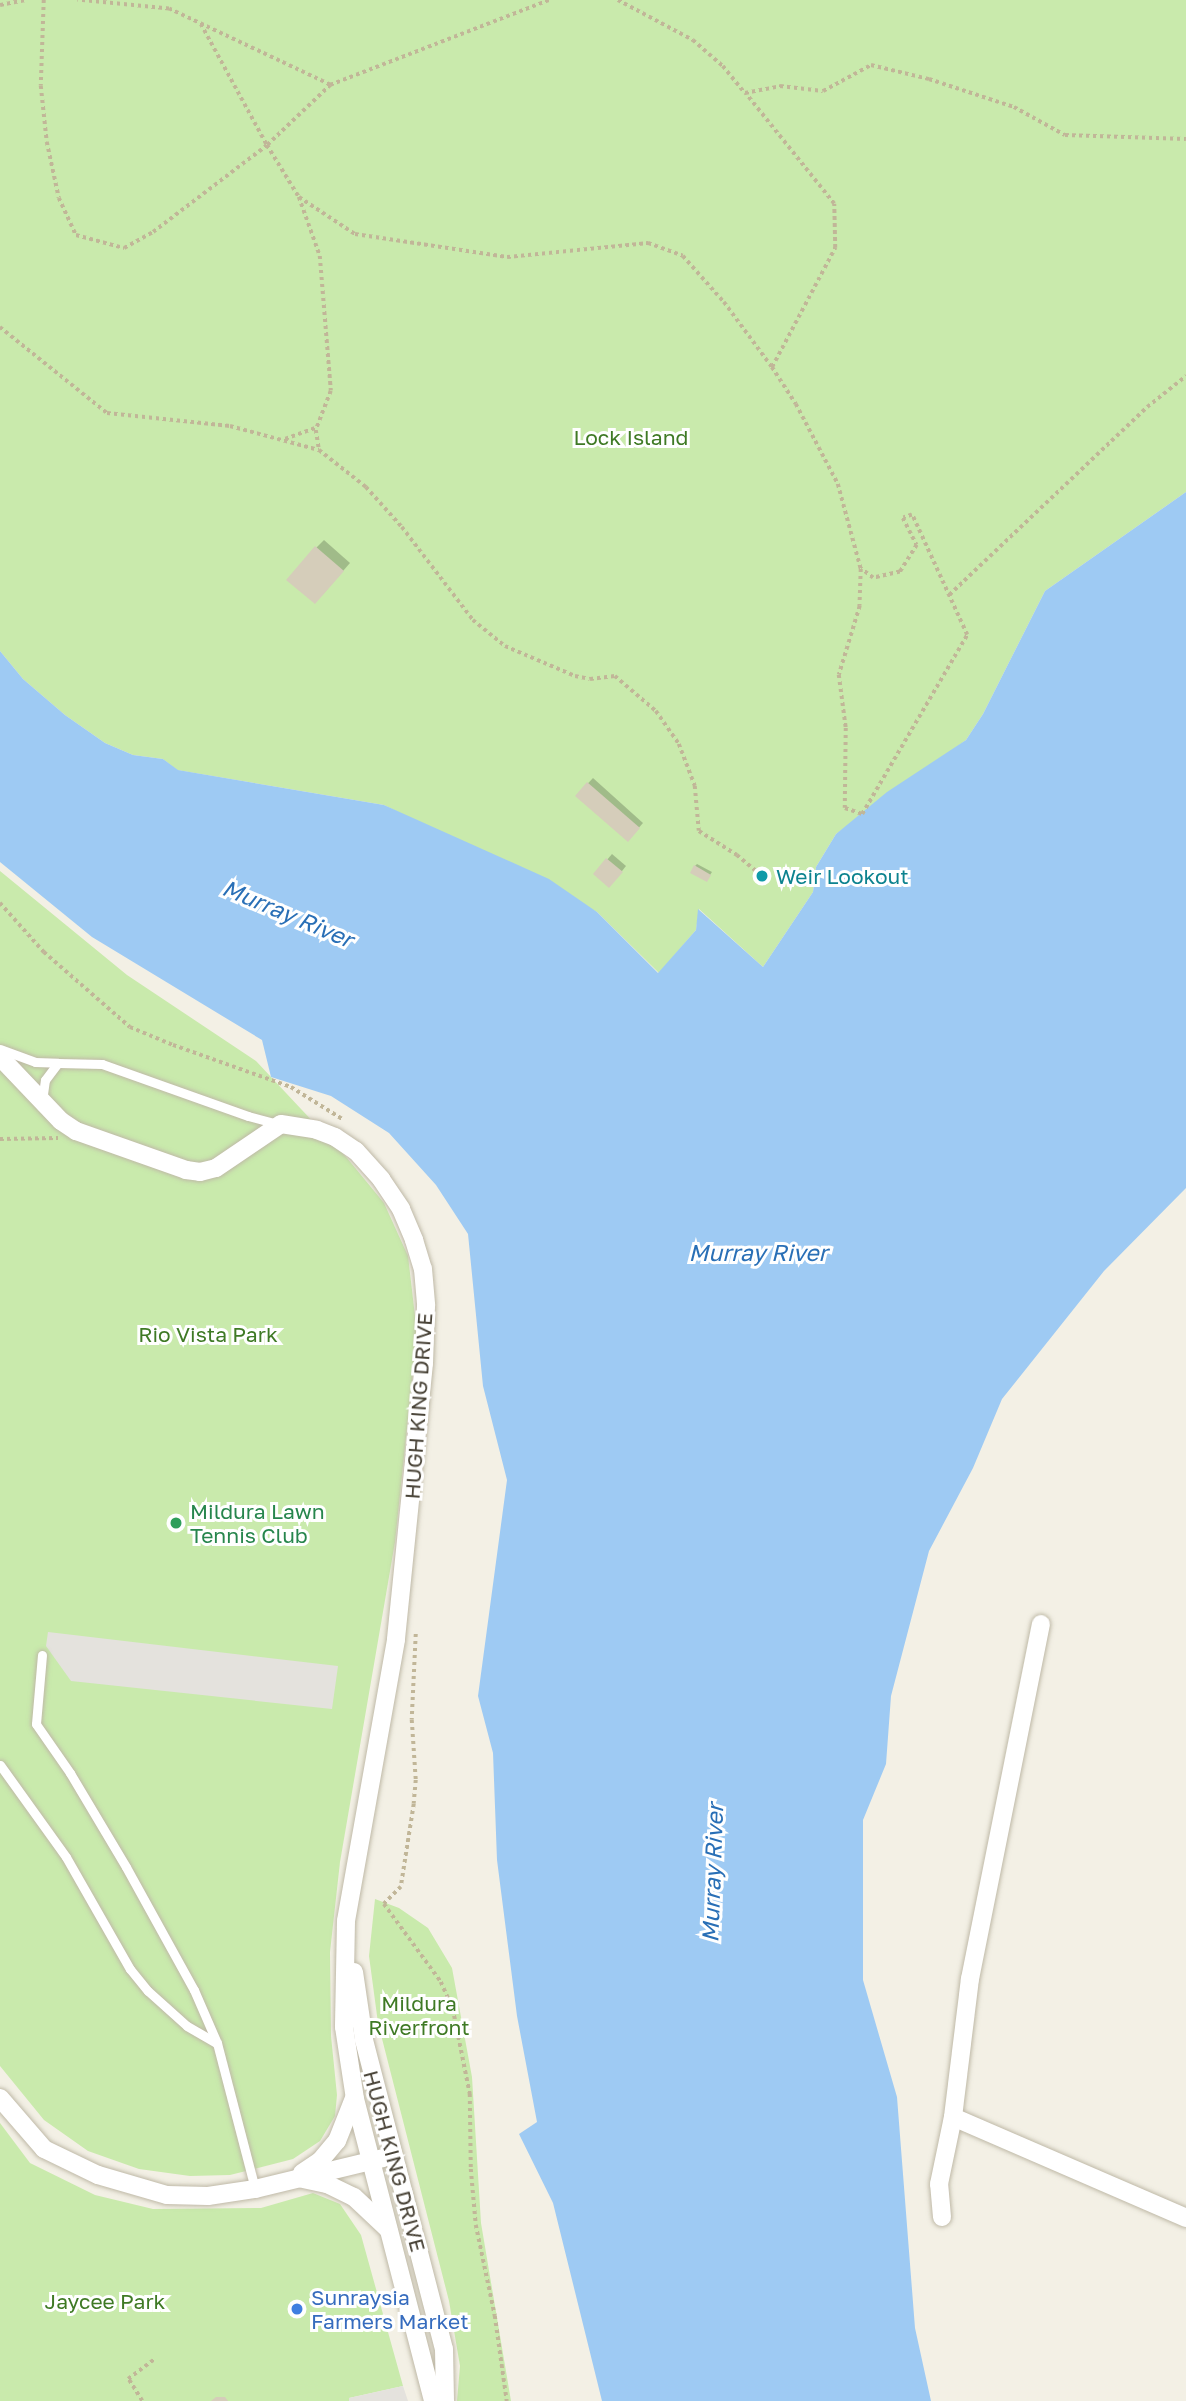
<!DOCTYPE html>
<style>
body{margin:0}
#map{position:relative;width:1186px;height:2401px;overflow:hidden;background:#f3f0e5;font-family:"Golos Text",sans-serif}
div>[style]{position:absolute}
.green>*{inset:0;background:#c9eaac}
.parking>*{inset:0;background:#e4e2dd}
.water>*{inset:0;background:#9ecaf3}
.shadow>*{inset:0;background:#0003}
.building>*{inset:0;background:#d5cdba}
.path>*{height:3.5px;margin-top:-1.75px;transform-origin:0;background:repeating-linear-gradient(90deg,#c1b698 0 3.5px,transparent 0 7px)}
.roads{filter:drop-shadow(0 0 2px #bfb9a7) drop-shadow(0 0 2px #bfb9a7)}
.service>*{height:9px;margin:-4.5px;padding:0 4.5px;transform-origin:4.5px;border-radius:4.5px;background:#fff}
.minor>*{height:18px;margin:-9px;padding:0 9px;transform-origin:9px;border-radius:9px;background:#fff}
.dots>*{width:19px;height:19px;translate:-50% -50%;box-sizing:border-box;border:4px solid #fff;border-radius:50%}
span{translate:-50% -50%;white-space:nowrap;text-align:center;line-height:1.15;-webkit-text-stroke:6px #fff;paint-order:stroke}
.park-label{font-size:21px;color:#3f7a25}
.culture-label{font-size:21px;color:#0d838f}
.left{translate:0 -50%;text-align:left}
.street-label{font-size:21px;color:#464034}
.leisure-label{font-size:21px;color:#27864d}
.shop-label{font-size:21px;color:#366cbe}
.water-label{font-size:23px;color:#296fb6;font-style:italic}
</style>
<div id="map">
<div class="green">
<i style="clip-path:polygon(0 0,1186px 0,1186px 492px,1045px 591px,983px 714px,966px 740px,836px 834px,816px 867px,813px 892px,763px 967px,699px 909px,696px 930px,659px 973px,597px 912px,384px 805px,177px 770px,163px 759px,133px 755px,105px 743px,65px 715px,23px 679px,0 651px)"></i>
<i style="clip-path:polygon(0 871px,127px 975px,256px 1061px,347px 1158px,384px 1203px,408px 1256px,417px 1333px,395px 1542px,340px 1862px,330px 1952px,331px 2036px,337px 2095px,335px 2116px,320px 2141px,293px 2159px,230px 2175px,190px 2176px,139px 2169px,88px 2151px,44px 2120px,0 2066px)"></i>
<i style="clip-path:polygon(375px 1899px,399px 1908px,428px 1928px,452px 1968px,472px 2077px,481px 2223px,511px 2401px,457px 2401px,460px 2366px,449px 2301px,378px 2023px,369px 1956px)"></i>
<i style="clip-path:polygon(0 2123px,30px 2163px,95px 2195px,153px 2209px,261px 2208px,313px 2193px,340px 2204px,361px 2235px,403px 2386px,349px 2398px,349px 2401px,0 2401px)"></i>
</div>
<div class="parking">
<i style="clip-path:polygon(48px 1632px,338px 1666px,332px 1709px,71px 1681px,46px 1646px)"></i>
<i style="clip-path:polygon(403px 2386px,408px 2401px,349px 2401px,349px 2398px)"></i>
</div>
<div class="water">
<i style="clip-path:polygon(1186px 492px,1186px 1188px,1104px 1271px,1002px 1399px,973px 1468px,929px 1551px,891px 1696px,886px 1764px,863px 1820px,863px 1980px,897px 2097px,915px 2328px,931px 2401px,602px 2401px,553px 2203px,519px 2134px,537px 2122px,517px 2016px,497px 1860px,493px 1753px,478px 1696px,507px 1480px,483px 1386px,468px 1234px,436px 1185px,389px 1133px,331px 1096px,271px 1077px,262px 1040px,92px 937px,0 862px,0 651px,23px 679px,65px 715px,105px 743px,133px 755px,163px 759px,178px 770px,384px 805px,549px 879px,597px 912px,658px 973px,696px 930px,698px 909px,763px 967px,813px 892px,816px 867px,836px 834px,887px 792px,966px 740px,983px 714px,1045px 591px)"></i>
</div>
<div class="shadow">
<i style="clip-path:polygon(324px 540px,350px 563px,323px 594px,316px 548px)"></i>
<i style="clip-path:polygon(593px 778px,643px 823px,628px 840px,577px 795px)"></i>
<i style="clip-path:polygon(612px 854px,626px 866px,614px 881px,595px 874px)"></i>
<i style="clip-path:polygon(697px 864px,712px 872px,708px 878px,695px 866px)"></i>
</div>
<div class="building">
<i style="clip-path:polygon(315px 546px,344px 571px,315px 604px,286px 580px)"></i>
<i style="clip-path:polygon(587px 782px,640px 828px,628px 842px,575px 796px)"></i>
<i style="clip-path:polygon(606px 858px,623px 872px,609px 888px,593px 874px)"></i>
<i style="clip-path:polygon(694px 865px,711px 875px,707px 882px,690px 873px)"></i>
<i style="clip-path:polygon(216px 2397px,225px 2397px,228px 2401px,211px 2401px)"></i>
</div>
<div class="path">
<i style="left:44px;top:0;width:86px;rotate:92deg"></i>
<i style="left:41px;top:86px;width:56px;rotate:83.9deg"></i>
<i style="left:47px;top:142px;width:57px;rotate:77.9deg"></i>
<i style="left:59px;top:198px;width:41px;rotate:65.3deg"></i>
<i style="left:76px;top:235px;width:50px;rotate:15.2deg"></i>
<i style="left:124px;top:248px;width:33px;rotate:-29deg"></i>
<i style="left:153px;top:232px;width:143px;rotate:-37.3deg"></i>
<i style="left:267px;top:145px;width:87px;rotate:-43.6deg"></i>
<i style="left:330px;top:85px;width:178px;rotate:-154.7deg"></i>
<i style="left:169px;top:9px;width:92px;rotate:-174.4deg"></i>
<i style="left:618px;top:0;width:85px;rotate:28.1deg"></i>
<i style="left:693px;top:40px;width:40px;rotate:41deg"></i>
<i style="left:723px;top:66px;width:35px;rotate:51deg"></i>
<i style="left:0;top:5px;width:26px;rotate:-11deg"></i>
<i style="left:201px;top:24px;width:138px;rotate:61.4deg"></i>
<i style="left:267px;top:145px;width:61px;rotate:58.4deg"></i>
<i style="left:299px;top:197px;width:63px;rotate:70.4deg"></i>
<i style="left:320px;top:256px;width:135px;rotate:85.3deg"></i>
<i style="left:331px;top:391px;width:42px;rotate:111deg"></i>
<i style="left:316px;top:430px;width:20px;rotate:81deg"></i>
<i style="left:330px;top:85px;width:235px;rotate:-21.2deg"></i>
<i style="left:299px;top:197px;width:67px;rotate:33.5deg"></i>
<i style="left:355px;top:234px;width:154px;rotate:8.6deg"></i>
<i style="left:507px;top:257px;width:142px;rotate:-5.7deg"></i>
<i style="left:648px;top:243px;width:37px;rotate:20deg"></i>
<i style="left:683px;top:256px;width:62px;rotate:48.3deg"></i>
<i style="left:724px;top:302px;width:81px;rotate:53.6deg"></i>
<i style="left:772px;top:367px;width:44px;rotate:57deg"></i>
<i style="left:796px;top:404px;width:90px;rotate:62.3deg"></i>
<i style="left:838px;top:484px;width:88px;rotate:74.9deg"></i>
<i style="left:861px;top:569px;width:37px;rotate:92deg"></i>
<i style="left:860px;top:606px;width:72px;rotate:106.9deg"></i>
<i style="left:839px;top:675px;width:53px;rotate:82.5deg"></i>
<i style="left:846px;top:728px;width:80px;rotate:90.7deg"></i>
<i style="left:845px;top:808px;width:18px;rotate:19deg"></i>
<i style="left:862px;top:814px;width:208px;rotate:-59.6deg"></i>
<i style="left:967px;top:635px;width:132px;rotate:-114.6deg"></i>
<i style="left:912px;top:515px;width:9px;rotate:162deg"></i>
<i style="left:903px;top:518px;width:30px;rotate:63deg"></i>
<i style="left:917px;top:545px;width:32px;rotate:122deg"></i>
<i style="left:900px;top:572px;width:28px;rotate:167deg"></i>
<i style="left:873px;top:578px;width:15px;rotate:-143deg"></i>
<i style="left:0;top:327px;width:137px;rotate:38.8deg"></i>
<i style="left:107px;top:413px;width:124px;rotate:6deg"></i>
<i style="left:230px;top:426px;width:92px;rotate:15.1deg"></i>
<i style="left:319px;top:450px;width:60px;rotate:38.2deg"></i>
<i style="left:366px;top:487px;width:54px;rotate:48deg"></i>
<i style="left:402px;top:527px;width:117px;rotate:52.6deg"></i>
<i style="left:473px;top:620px;width:41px;rotate:39.1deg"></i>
<i style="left:505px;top:646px;width:76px;rotate:23.2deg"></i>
<i style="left:575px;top:676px;width:15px;rotate:11deg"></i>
<i style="left:590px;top:679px;width:25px;rotate:-7deg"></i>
<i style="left:615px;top:676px;width:54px;rotate:40.5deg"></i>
<i style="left:656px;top:711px;width:40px;rotate:55.1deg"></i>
<i style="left:679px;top:744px;width:45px;rotate:69.1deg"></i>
<i style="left:695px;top:786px;width:45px;rotate:84.9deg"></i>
<i style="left:699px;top:831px;width:45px;rotate:32.3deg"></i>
<i style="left:737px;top:855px;width:33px;rotate:40deg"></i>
<i style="left:772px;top:367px;width:135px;rotate:-62.1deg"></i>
<i style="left:835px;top:248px;width:44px;rotate:-91.3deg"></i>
<i style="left:834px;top:204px;width:142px;rotate:-128.7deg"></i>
<i style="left:745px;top:93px;width:36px;rotate:-11deg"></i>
<i style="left:780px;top:86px;width:43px;rotate:6.6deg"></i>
<i style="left:823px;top:91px;width:55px;rotate:-28.4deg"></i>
<i style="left:871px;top:65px;width:60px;rotate:13.6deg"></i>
<i style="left:929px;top:79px;width:89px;rotate:18.2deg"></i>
<i style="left:1014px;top:107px;width:58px;rotate:28.8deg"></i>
<i style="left:1065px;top:135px;width:121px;rotate:1.9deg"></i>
<i style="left:285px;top:439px;width:33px;rotate:-20deg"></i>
<i style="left:949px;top:595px;width:273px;rotate:-43.5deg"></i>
<i style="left:1147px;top:407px;width:50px;rotate:-38.5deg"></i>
<i style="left:0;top:903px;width:66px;rotate:48.1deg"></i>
<i style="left:44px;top:952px;width:114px;rotate:41.1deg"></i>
<i style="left:130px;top:1027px;width:47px;rotate:22.7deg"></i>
<i style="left:173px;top:1045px;width:125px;rotate:19.6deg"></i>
<i style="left:291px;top:1087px;width:62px;rotate:31.9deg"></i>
<i style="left:0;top:1139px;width:58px;rotate:-1deg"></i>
<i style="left:416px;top:1634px;width:86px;rotate:92.7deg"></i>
<i style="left:412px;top:1720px;width:60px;rotate:86.2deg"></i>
<i style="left:416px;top:1780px;width:24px;rotate:95deg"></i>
<i style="left:414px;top:1804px;width:84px;rotate:98.9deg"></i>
<i style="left:401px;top:1887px;width:24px;rotate:135deg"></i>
<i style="left:384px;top:1904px;width:97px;rotate:53.8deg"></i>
<i style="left:441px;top:1982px;width:30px;rotate:66deg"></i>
<i style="left:453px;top:2009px;width:87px;rotate:78.7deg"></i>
<i style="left:470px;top:2094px;width:75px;rotate:89.2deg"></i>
<i style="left:471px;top:2169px;width:56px;rotate:84.9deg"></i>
<i style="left:476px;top:2225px;width:93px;rotate:78.2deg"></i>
<i style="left:495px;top:2316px;width:86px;rotate:82deg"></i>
<i style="left:142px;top:2401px;width:26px;rotate:-122deg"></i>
<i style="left:128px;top:2379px;width:34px;rotate:-37deg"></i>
</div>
<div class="roads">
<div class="service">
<i style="left:0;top:1049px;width:37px;rotate:20deg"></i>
<i style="left:35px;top:1062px;width:23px;rotate:2deg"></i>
<i style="left:42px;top:1101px;width:21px;rotate:-82deg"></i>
<i style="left:45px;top:1080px;width:21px;rotate:-53deg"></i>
<i style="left:58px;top:1063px;width:44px;rotate:1.3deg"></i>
<i style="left:102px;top:1064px;width:155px;rotate:19.6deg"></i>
<i style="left:248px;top:1116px;width:30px;rotate:15deg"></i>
<i style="left:42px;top:1655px;width:69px;rotate:95deg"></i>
<i style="left:36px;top:1724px;width:60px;rotate:55.2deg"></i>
<i style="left:70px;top:1773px;width:109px;rotate:59.2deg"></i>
<i style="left:126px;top:1867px;width:141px;rotate:61.1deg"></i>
<i style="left:194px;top:1990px;width:58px;rotate:66.5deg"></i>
<i style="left:0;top:1765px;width:113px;rotate:54.3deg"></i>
<i style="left:66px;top:1857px;width:129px;rotate:60.3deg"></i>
<i style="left:130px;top:1969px;width:28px;rotate:51deg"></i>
<i style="left:148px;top:1991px;width:52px;rotate:41.9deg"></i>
<i style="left:187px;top:2026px;width:34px;rotate:30deg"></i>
<i style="left:217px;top:2043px;width:151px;rotate:75.4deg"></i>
</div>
<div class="minor">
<i style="left:0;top:1057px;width:88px;rotate:46.4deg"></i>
<i style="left:61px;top:1121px;width:18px;rotate:34deg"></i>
<i style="left:76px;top:1131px;width:117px;rotate:19.5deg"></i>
<i style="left:186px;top:1170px;width:14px;rotate:8deg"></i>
<i style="left:200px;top:1172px;width:16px;rotate:-14deg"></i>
<i style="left:216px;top:1168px;width:78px;rotate:-34.1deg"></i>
<i style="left:281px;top:1124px;width:36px;rotate:9deg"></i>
<i style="left:317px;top:1130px;width:19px;rotate:21deg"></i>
<i style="left:335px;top:1137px;width:25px;rotate:34deg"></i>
<i style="left:356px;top:1151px;width:38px;rotate:48deg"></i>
<i style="left:381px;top:1179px;width:36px;rotate:56deg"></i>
<i style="left:401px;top:1209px;width:34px;rotate:67deg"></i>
<i style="left:414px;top:1240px;width:30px;rotate:73deg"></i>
<i style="left:423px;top:1269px;width:37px;rotate:85deg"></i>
<i style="left:426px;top:1306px;width:57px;rotate:92deg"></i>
<i style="left:424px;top:1363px;width:278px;rotate:95.8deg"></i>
<i style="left:396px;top:1640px;width:285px;rotate:100.1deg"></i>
<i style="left:346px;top:1921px;width:106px;rotate:91.1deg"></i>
<i style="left:344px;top:2027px;width:73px;rotate:81.3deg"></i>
<i style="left:355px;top:2099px;width:312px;rotate:75.5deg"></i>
<i style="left:354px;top:1972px;width:69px;rotate:81.6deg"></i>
<i style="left:364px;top:2040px;width:319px;rotate:75.5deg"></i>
<i style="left:444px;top:2349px;width:52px;rotate:88.9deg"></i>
<i style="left:0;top:2098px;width:67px;rotate:49.2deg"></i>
<i style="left:44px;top:2149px;width:60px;rotate:25.7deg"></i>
<i style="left:98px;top:2175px;width:72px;rotate:16.2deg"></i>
<i style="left:167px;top:2195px;width:41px;rotate:1.4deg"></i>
<i style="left:208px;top:2196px;width:48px;rotate:-8.5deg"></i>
<i style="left:255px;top:2189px;width:132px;rotate:-13.6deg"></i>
<i style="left:953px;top:2117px;width:254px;rotate:23.4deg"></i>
<i style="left:302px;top:2173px;width:22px;rotate:-34deg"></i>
<i style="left:320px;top:2161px;width:26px;rotate:-50deg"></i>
<i style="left:337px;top:2141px;width:46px;rotate:-68.4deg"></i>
<i style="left:303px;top:2179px;width:25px;rotate:12deg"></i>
<i style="left:327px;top:2184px;width:30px;rotate:26deg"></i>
<i style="left:354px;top:2197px;width:47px;rotate:43.3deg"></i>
<i style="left:942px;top:2217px;width:33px;rotate:-95deg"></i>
<i style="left:939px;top:2184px;width:68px;rotate:-78.2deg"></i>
<i style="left:953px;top:2117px;width:139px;rotate:-83deg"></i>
<i style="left:970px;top:1979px;width:362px;rotate:-78.7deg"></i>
</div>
</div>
<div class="dots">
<i style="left:762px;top:876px;background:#0f9aa8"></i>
<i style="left:176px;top:1523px;background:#2e9e5b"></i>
<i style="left:297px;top:2309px;background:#3f7fe0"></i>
</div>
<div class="park-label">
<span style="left:631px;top:437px">Lock Island</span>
<span style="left:208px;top:1334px">Rio Vista Park</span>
<span style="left:419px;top:2015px">Mildura<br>Riverfront</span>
<span style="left:105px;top:2301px">Jaycee Park</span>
</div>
<div class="culture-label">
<span class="left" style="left:776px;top:876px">Weir Lookout</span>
</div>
<div class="street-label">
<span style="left:418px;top:1406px;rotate:-86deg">HUGH KING DRIVE</span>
<span style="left:395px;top:2161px;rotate:75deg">HUGH KING DRIVE</span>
</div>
<div class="leisure-label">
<span class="left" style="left:190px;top:1523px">Mildura Lawn<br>Tennis Club</span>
</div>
<div class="shop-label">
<span class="left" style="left:311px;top:2309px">Sunraysia<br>Farmers Market</span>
</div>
<div class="water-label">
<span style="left:288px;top:913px;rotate:23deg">Murray River</span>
<span style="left:758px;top:1252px">Murray River</span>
<span style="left:712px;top:1873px;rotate:-88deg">Murray River</span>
</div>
</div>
